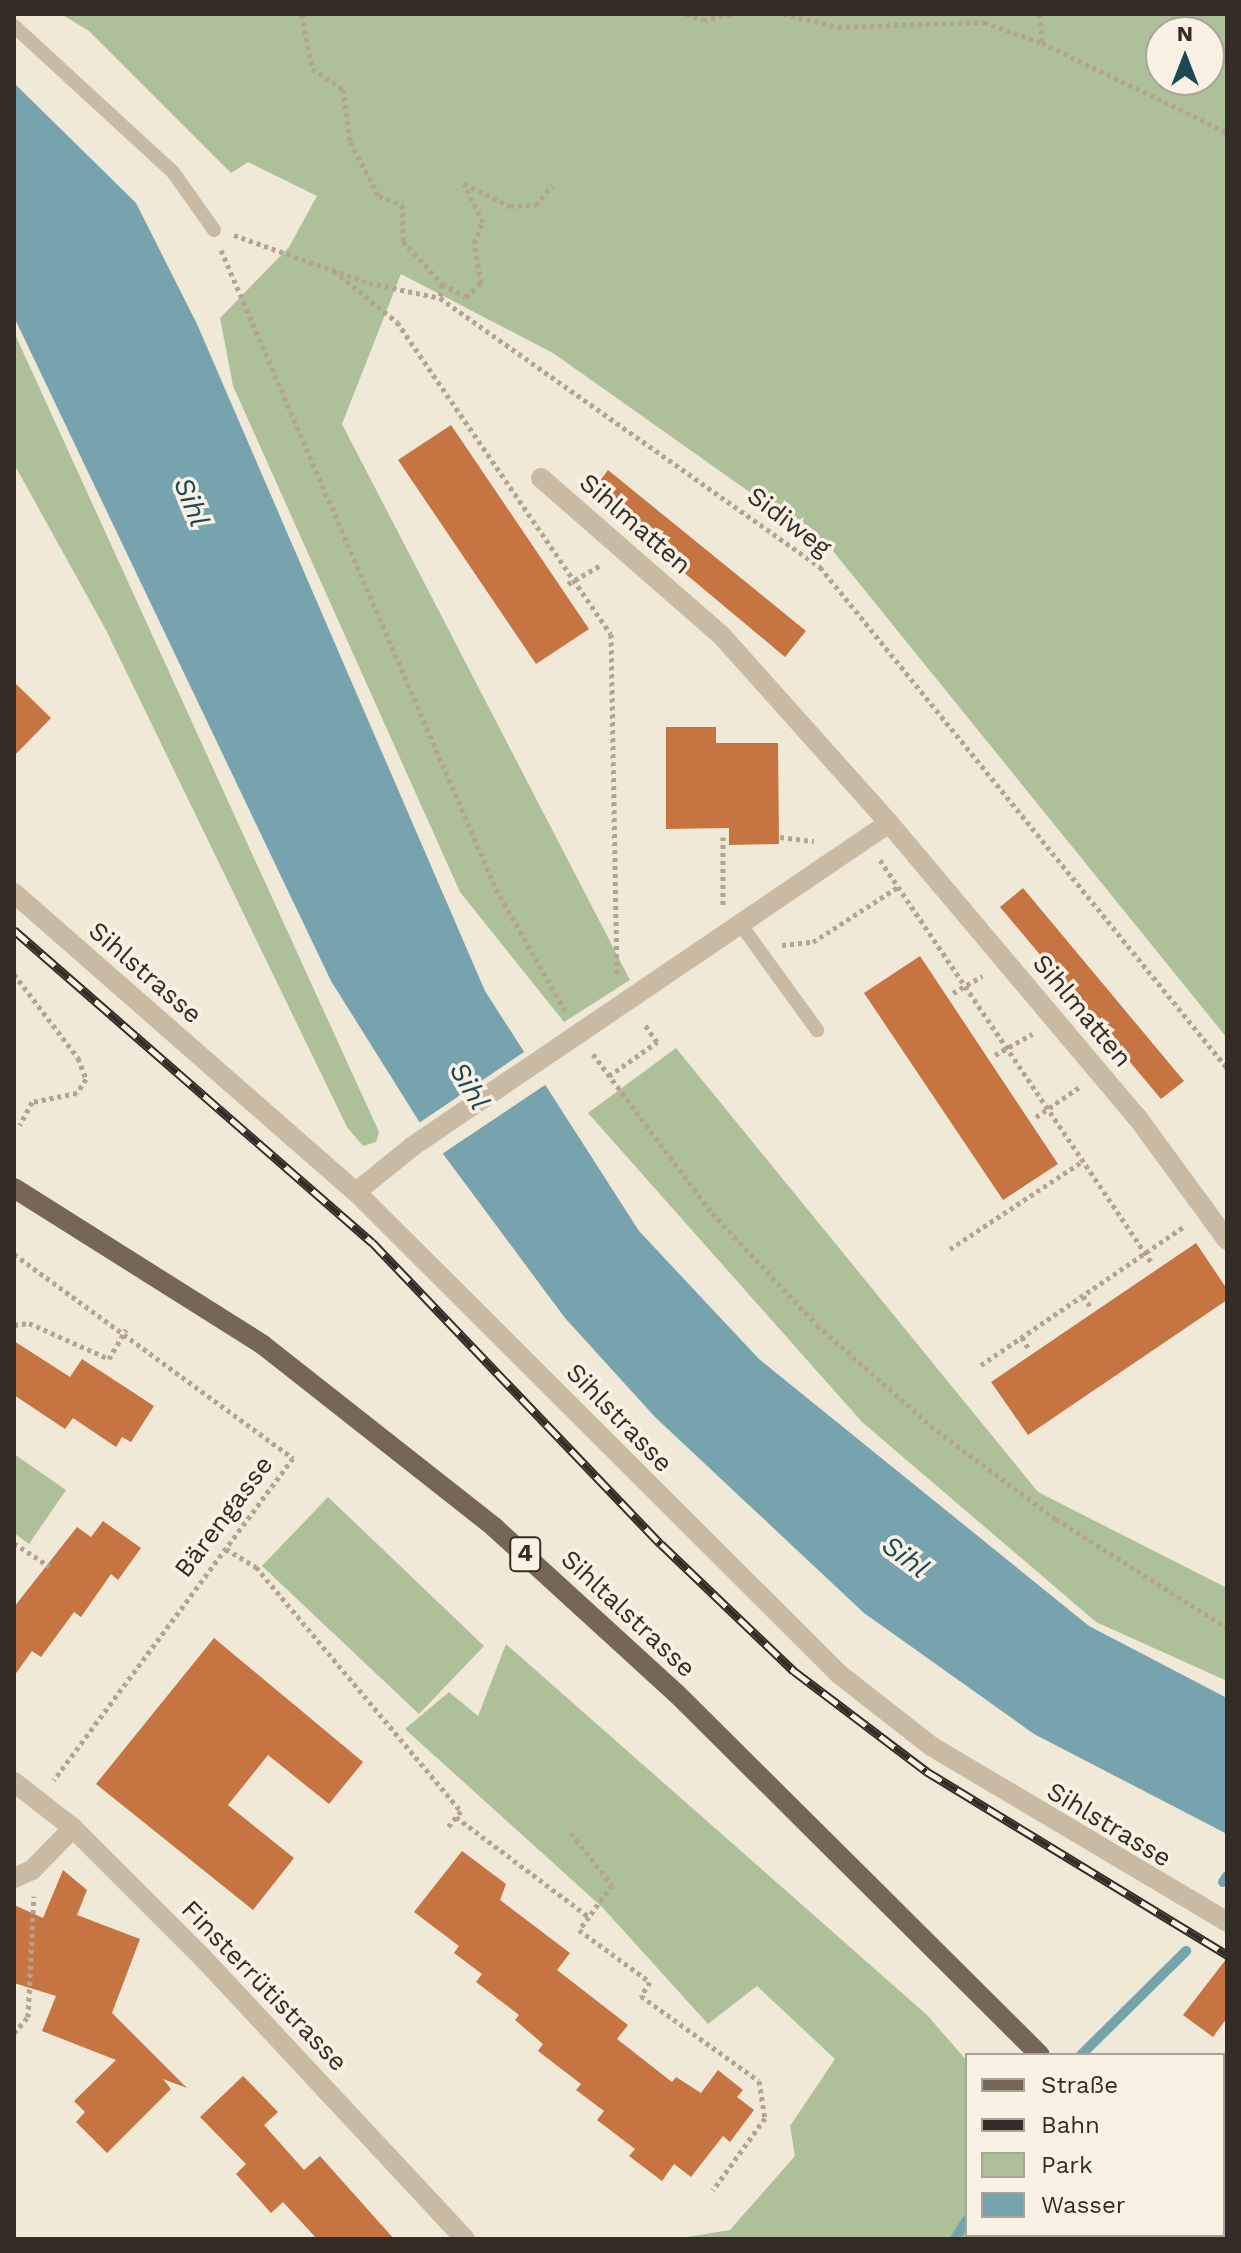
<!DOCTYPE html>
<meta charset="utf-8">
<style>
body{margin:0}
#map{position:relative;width:1241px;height:2253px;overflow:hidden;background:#f1e9d8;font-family:"Work Sans",sans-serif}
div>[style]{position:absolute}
.green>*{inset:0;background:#adc099}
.water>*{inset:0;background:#77a3ae}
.pier>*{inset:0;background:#f1e9d8}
.stream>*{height:10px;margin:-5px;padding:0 5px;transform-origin:5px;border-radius:5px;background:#77a3ae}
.building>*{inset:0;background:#c67542}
.path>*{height:5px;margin-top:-2.5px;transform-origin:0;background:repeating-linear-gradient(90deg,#b4a48f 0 4px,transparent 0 8px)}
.lane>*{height:14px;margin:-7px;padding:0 7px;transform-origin:7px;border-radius:7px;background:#c9baa4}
.street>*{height:20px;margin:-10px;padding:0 10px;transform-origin:10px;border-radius:10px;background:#c9baa4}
.primary>*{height:20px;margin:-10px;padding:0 10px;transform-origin:10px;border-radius:10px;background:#766657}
.rail>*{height:9px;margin-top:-4.5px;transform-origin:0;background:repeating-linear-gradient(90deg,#f9f2e4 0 18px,#342c26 0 36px);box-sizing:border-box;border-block:2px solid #342c26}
span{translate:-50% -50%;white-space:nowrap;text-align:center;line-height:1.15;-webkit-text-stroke:7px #f9f2e4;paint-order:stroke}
.shield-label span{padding:2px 6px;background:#f9f2e4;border:2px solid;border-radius:6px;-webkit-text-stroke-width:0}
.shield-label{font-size:24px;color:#342c26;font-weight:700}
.street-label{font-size:26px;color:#342c26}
.water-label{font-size:28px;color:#1c4955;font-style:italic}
.frame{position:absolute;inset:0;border:16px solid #342c26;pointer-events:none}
.legend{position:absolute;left:965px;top:2053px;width:260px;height:184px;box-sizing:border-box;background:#f9f2e4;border:2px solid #aaa398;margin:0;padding:10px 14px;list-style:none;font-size:24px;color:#342c26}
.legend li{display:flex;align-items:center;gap:16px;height:40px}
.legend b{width:40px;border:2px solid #aaa398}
.north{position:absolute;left:1145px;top:16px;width:80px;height:80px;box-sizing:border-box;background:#f9f2e4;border:2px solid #aaa398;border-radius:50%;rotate:0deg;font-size:22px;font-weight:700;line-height:32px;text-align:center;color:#342c26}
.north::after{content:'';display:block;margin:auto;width:28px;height:36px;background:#1c4955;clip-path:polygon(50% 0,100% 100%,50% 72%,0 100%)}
</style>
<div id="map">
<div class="green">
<i style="clip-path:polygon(evenodd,61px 14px,1227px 14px,1227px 1038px,833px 551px,553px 353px,401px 274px,342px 424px,630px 980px,564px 1022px,460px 892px,233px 386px,220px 318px,289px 247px,317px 196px,248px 162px,231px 173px,89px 31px,61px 14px,1161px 32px,1209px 32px,1209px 80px,1161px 80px,1161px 32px)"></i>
<i style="clip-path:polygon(14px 332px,379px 1132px,376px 1142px,363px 1146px,347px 1127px,106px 630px,14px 464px)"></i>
<i style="clip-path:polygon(676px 1048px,1038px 1492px,1227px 1588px,1227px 1681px,1096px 1622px,862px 1422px,588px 1113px)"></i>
<i style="clip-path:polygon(14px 1454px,66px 1490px,29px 1544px,14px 1533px)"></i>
<i style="clip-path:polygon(328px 1497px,484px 1646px,419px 1714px,262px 1566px)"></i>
<i style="clip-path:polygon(506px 1644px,927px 2015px,967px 2061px,967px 2235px,1008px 2235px,1004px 2239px,675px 2239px,730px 2230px,795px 2156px,790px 2126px,835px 2059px,757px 1986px,708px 2024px,603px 1908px,405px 1729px,449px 1692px,478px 1716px)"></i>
</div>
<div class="water">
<i style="clip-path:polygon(14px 83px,136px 203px,197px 324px,485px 991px,639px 1231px,759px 1359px,1089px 1626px,1227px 1698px,1227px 1834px,1034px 1734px,864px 1613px,655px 1417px,565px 1318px,420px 1123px,331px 981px,14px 317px)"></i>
</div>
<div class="pier">
<i style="clip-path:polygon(527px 1050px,548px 1083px,439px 1156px,416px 1125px)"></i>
</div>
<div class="stream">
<i style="left:1223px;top:1882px;width:7px;rotate:-56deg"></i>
<i style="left:1081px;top:2055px;width:148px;rotate:-44.7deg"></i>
<i style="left:955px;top:2239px;width:22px;rotate:-58deg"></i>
</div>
<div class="building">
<i style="clip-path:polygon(451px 425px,589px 629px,536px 664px,398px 460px)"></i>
<i style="clip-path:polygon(608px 470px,806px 631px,785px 657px,590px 494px)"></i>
<i style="clip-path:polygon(14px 682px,51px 718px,14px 756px)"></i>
<i style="clip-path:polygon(666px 727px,716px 727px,716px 743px,778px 743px,779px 844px,729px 845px,729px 828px,666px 829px)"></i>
<i style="clip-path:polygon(1023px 888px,1184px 1081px,1161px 1099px,1000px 907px)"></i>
<i style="clip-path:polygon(920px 956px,1058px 1164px,1003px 1200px,864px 993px)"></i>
<i style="clip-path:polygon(1196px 1243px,1227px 1289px,1227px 1300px,1028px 1435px,991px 1382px)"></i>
<i style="clip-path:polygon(14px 1341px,70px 1377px,82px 1359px,154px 1406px,131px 1442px,122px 1437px,116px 1447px,73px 1418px,65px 1429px,14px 1395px)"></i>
<i style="clip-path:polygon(103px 1521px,141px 1548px,118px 1580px,111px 1574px,81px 1617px,74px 1612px,41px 1657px,32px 1651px,14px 1676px,14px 1607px,77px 1527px,91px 1537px)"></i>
<i style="clip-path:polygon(214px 1638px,363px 1762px,329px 1804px,268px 1755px,228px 1805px,294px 1858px,253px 1910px,96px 1784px)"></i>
<i style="clip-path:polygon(462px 1851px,506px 1884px,500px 1900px,570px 1953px,557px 1970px,628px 2025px,617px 2039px,672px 2082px,676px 2077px,701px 2093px,718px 2070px,743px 2090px,737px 2097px,754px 2110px,730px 2142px,723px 2136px,691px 2177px,674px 2164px,662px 2181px,629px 2156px,635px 2149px,597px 2120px,604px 2111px,576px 2090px,581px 2084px,538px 2051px,543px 2044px,515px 2020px,519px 2015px,476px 1982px,482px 1974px,454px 1953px,459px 1946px,414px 1912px)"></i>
<i style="clip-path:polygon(63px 1870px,87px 1890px,77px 1915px,140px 1939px,112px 2013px,187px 2088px,163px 2079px,171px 2089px,107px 2153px,76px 2122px,85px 2112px,74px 2101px,116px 2060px,42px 2031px,56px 1996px,14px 1983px,14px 1905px,43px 1918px)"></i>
<i style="clip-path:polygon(1227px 1958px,1227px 2018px,1213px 2037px,1183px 2015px)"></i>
<i style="clip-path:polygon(243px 2076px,278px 2112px,264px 2125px,304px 2170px,320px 2156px,394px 2239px,317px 2239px,283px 2202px,271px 2213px,236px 2174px,246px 2164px,200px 2117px)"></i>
</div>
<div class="path">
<i style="left:302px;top:14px;width:56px;rotate:79.7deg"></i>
<i style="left:312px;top:69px;width:37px;rotate:33deg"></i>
<i style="left:343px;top:89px;width:53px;rotate:82.5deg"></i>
<i style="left:350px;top:142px;width:61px;rotate:61.8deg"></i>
<i style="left:379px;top:196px;width:25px;rotate:21deg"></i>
<i style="left:402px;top:205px;width:36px;rotate:88deg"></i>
<i style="left:403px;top:241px;width:58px;rotate:47.8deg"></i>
<i style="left:442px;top:284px;width:14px;rotate:98deg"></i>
<i style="left:686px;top:14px;width:18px;rotate:19deg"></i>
<i style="left:703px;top:20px;width:30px;rotate:-12deg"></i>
<i style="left:783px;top:14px;width:57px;rotate:13.3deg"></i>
<i style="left:838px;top:27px;width:146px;rotate:-2deg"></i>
<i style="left:984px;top:22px;width:62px;rotate:19.9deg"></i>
<i style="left:1042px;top:43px;width:205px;rotate:25.7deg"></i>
<i style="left:1040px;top:14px;width:29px;rotate:86deg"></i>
<i style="left:234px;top:235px;width:143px;rotate:19.6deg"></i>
<i style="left:369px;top:283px;width:73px;rotate:11.9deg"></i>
<i style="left:440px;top:298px;width:466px;rotate:35.3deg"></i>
<i style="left:820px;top:567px;width:645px;rotate:50.91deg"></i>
<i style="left:221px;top:250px;width:696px;rotate:66.71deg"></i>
<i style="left:496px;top:889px;width:142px;rotate:60.4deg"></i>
<i style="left:334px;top:271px;width:81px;rotate:39deg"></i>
<i style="left:397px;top:322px;width:378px;rotate:55.6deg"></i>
<i style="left:611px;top:634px;width:342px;rotate:89deg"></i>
<i style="left:442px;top:284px;width:27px;rotate:28deg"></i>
<i style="left:466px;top:297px;width:21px;rotate:-43deg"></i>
<i style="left:481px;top:283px;width:41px;rotate:-99.9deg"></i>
<i style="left:474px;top:243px;width:23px;rotate:-67deg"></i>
<i style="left:483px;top:222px;width:42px;rotate:-116.6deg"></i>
<i style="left:464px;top:184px;width:51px;rotate:25.6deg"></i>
<i style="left:510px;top:206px;width:26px;rotate:-2deg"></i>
<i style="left:536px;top:205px;width:26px;rotate:-50deg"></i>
<i style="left:568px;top:584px;width:39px;rotate:-30deg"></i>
<i style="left:723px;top:837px;width:69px;rotate:90deg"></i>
<i style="left:780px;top:837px;width:34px;rotate:7deg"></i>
<i style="left:880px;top:860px;width:488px;rotate:56deg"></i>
<i style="left:782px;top:945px;width:31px;rotate:-6deg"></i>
<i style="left:813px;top:942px;width:101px;rotate:-32.9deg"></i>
<i style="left:14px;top:974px;width:106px;rotate:52.7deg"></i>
<i style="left:78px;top:1058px;width:22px;rotate:69deg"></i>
<i style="left:86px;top:1079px;width:17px;rotate:123deg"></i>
<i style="left:77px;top:1093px;width:46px;rotate:168.7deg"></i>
<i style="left:32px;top:1102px;width:26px;rotate:118deg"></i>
<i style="left:953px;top:993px;width:34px;rotate:-30deg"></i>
<i style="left:593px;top:1054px;width:199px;rotate:53.2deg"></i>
<i style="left:712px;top:1213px;width:154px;rotate:46.8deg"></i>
<i style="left:817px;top:1325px;width:160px;rotate:41.5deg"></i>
<i style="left:937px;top:1431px;width:148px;rotate:36.5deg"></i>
<i style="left:1056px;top:1519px;width:203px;rotate:32.5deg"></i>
<i style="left:995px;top:1055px;width:43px;rotate:-29.6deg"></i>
<i style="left:609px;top:1076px;width:59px;rotate:-35.3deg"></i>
<i style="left:657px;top:1042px;width:24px;rotate:-125deg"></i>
<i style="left:1036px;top:1117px;width:55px;rotate:-34.6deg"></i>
<i style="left:950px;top:1249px;width:159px;rotate:-33.5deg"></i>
<i style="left:14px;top:1254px;width:346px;rotate:36.2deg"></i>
<i style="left:293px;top:1458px;width:401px;rotate:126.6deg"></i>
<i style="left:1083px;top:1296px;width:12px;rotate:55deg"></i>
<i style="left:14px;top:1325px;width:15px;rotate:-8deg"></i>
<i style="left:29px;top:1323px;width:88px;rotate:24.2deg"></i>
<i style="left:109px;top:1359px;width:34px;rotate:-60deg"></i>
<i style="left:1022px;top:1337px;width:13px;rotate:61deg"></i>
<i style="left:981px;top:1365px;width:247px;rotate:-34.3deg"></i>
<i style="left:14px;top:1543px;width:42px;rotate:33.3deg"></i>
<i style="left:226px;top:1549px;width:35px;rotate:31deg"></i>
<i style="left:256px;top:1567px;width:319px;rotate:50deg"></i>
<i style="left:461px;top:1811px;width:22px;rotate:129deg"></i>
<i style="left:456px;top:1817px;width:166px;rotate:36.9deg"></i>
<i style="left:589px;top:1917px;width:16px;rotate:128deg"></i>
<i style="left:579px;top:1930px;width:88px;rotate:36.2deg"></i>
<i style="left:650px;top:1982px;width:17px;rotate:123deg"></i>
<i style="left:641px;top:1996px;width:145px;rotate:35.8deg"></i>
<i style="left:759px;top:2081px;width:37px;rotate:81deg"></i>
<i style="left:765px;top:2118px;width:89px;rotate:125.8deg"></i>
<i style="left:571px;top:1833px;width:66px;rotate:51.7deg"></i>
<i style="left:612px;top:1885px;width:39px;rotate:126deg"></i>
<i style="left:14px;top:2033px;width:21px;rotate:-49deg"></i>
<i style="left:28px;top:2017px;width:121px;rotate:-87.2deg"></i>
</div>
<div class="lane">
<i style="left:14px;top:26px;width:216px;rotate:42.6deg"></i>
<i style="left:173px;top:172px;width:71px;rotate:54.7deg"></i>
<i style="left:741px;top:925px;width:130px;rotate:54.1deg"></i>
<i style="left:1223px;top:2060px;width:4px;rotate:-14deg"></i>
<i style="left:1035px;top:2239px;width:5px;rotate:-53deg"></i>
</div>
<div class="street">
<i style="left:541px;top:478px;width:239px;rotate:41.1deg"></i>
<i style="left:721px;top:635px;width:252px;rotate:48.2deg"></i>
<i style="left:14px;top:893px;width:454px;rotate:41.2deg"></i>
<i style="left:356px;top:1192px;width:682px;rotate:44.94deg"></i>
<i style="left:839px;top:1674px;width:117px;rotate:38deg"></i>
<i style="left:931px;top:1746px;width:344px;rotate:30.7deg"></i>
<i style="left:356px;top:1192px;width:73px;rotate:-38.9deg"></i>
<i style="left:413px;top:1146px;width:575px;rotate:-34.16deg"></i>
<i style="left:889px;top:823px;width:385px;rotate:49.9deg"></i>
<i style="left:1137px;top:1117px;width:152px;rotate:53.8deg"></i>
<i style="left:14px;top:1782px;width:75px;rotate:37.9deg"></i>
<i style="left:73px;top:1828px;width:184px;rotate:45deg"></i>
<i style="left:203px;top:1958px;width:384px;rotate:47deg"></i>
<i style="left:14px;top:1878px;width:20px;rotate:-24deg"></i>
<i style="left:32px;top:1870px;width:59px;rotate:-45.7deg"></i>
</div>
<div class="primary">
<i style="left:14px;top:1188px;width:294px;rotate:32.2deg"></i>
<i style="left:263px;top:1345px;width:294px;rotate:38.2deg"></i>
<i style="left:494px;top:1527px;width:246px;rotate:42.4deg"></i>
<i style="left:676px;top:1693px;width:513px;rotate:44.84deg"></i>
<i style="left:1223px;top:2178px;width:4px;rotate:14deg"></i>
<i style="left:1204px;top:2235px;width:4px;rotate:63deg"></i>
<i style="left:1222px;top:2235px;width:6px;rotate:45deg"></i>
</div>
<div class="rail">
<i style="left:14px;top:930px;width:475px;rotate:41.1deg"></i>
<i style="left:372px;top:1242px;width:418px;rotate:46.3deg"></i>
<i style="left:661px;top:1544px;width:184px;rotate:43.7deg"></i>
<i style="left:794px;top:1671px;width:166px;rotate:37.1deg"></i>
<i style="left:926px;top:1771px;width:353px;rotate:31.4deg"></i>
</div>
<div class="shield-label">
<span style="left:525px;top:1554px">4</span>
</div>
<div class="street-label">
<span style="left:789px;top:522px;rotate:37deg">Sidiweg</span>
<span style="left:635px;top:524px;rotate:41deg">Sihlmatten</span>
<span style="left:145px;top:973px;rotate:41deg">Sihlstrasse</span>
<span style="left:1082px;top:1011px;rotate:50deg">Sihlmatten</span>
<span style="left:619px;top:1418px;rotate:46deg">Sihlstrasse</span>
<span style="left:224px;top:1517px;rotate:-53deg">Bärengasse</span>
<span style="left:628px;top:1614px;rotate:43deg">Sihltalstrasse</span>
<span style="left:1109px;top:1825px;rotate:31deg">Sihlstrasse</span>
<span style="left:264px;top:1986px;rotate:46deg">Finsterrütistrasse</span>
</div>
<div class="water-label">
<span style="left:191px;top:502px;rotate:68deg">Sihl</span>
<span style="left:469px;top:1086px;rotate:59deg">Sihl</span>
<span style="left:905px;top:1557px;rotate:37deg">Sihl</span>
</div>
<div class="frame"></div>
<ul class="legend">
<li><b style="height:10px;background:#766657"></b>Straße</li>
<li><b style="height:10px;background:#342c26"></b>Bahn</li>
<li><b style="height:22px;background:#adc099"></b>Park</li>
<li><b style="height:22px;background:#77a3ae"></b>Wasser</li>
</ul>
<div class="north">N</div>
</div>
